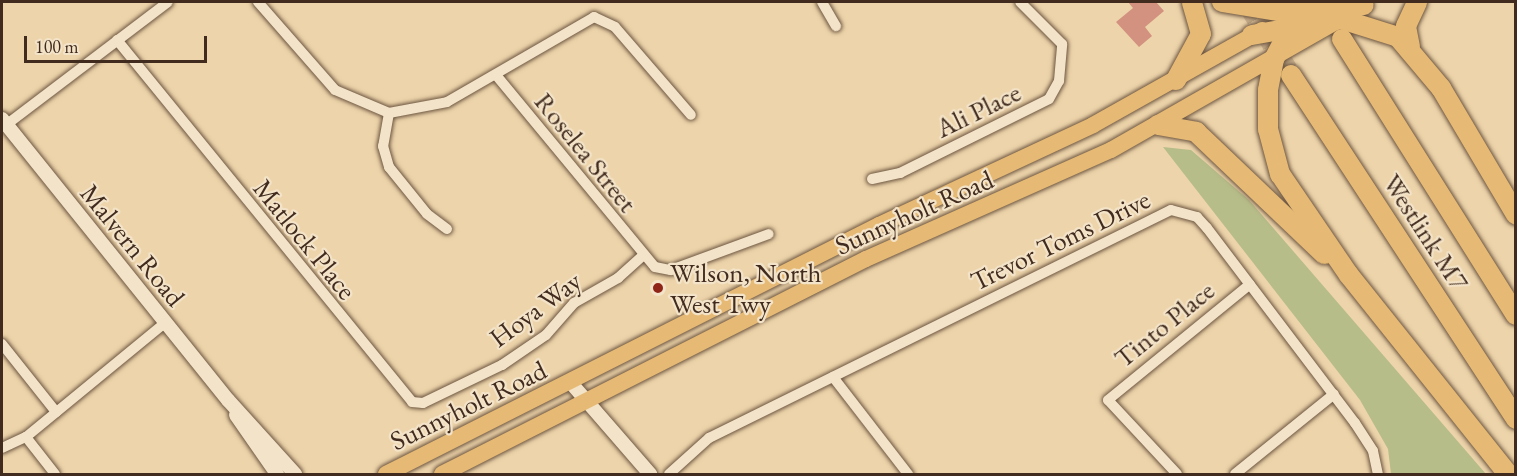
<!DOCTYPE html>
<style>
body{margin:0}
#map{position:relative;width:1517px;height:476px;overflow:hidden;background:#edd4aa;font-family:"EB Garamond",serif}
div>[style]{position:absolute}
.green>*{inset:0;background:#b7bd89}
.building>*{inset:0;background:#d3917f}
.motorway-tunnel>*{height:20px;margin-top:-10px;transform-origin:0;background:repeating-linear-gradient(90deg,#cbb28e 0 20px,transparent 0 30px)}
.roads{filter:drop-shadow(0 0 2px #6c5541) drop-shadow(0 0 2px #6c5541)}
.minor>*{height:10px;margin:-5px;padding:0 5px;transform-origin:5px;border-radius:5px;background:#f3e3c8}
.tertiary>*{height:14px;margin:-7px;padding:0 7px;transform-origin:7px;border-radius:7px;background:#f3e3c8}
.primary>*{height:16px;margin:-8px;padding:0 8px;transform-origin:8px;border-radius:8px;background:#e6ba75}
.motorway>*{height:20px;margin:-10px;padding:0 10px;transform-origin:10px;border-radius:10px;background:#e6ba75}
.dots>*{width:16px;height:16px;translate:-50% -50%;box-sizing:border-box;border:3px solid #f3e3c8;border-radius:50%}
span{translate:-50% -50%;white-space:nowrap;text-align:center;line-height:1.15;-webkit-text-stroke:4.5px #f3e3c8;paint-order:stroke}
.street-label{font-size:27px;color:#412b1e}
.poi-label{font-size:27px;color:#412b1e}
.left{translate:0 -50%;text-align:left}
.frame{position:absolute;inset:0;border:3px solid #412b1e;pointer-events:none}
.scale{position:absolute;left:24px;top:36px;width:183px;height:27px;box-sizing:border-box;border:3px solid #412b1e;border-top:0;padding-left:8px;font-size:18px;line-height:21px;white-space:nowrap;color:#412b1e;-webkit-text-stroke:4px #f3e3c8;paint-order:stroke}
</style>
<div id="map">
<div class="green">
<i style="clip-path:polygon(1163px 147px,1191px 150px,1249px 200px,1486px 474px,1391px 474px,1388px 449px,1360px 400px)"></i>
</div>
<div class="building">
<i style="clip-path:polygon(1128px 2px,1156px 2px,1164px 11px,1145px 27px,1152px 36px,1139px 47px,1116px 22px,1133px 8px)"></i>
</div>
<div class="motorway-tunnel">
<i style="left:1246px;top:2px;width:86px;rotate:58.3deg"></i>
</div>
<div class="roads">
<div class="minor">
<i style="left:258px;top:2px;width:117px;rotate:48.8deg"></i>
<i style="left:335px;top:90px;width:59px;rotate:23.1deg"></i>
<i style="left:389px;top:113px;width:59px;rotate:-10.7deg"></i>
<i style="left:447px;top:102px;width:170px;rotate:-30deg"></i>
<i style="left:594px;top:17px;width:23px;rotate:25deg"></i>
<i style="left:615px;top:27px;width:116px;rotate:49.2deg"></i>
<i style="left:822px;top:2px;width:28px;rotate:60deg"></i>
<i style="left:117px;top:40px;width:467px;rotate:50.8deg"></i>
<i style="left:412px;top:402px;width:11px;rotate:5deg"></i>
<i style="left:423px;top:403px;width:88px;rotate:-25.7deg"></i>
<i style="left:502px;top:365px;width:53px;rotate:-34.3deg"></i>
<i style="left:546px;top:335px;width:43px;rotate:-48.8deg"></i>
<i style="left:574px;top:303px;width:51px;rotate:-29.6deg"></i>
<i style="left:618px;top:278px;width:31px;rotate:-42deg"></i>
<i style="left:496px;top:75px;width:249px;rotate:50.4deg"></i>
<i style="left:655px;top:267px;width:16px;rotate:11deg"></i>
<i style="left:671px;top:270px;width:104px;rotate:-20.2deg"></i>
<i style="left:389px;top:113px;width:34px;rotate:100deg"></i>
<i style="left:383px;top:146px;width:22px;rotate:74deg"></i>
<i style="left:389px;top:167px;width:60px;rotate:51deg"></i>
<i style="left:427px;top:214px;width:25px;rotate:37deg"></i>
<i style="left:6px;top:125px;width:203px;rotate:-37.2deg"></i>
<i style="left:872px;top:179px;width:29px;rotate:-12deg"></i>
<i style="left:900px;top:173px;width:166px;rotate:-26.4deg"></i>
<i style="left:1049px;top:99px;width:21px;rotate:-61deg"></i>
<i style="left:1059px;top:81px;width:37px;rotate:-85deg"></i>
<i style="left:1062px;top:44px;width:59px;rotate:-135deg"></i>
<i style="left:2px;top:344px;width:87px;rotate:51.5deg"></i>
<i style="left:833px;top:377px;width:123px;rotate:52.3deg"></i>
<i style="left:26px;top:437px;width:47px;rotate:51.9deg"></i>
<i style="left:2px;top:448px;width:26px;rotate:-25deg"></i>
<i style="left:26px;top:437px;width:180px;rotate:-39.4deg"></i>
<i style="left:669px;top:474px;width:54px;rotate:-42deg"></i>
<i style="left:709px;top:438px;width:515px;rotate:-26.27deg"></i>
<i style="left:1171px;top:210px;width:27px;rotate:15deg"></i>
<i style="left:1197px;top:217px;width:15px;rotate:48deg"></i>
<i style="left:1207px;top:228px;width:245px;rotate:52.8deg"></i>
<i style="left:1355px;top:423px;width:33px;rotate:57deg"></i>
<i style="left:1373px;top:451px;width:24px;rotate:78deg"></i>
<i style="left:1177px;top:474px;width:101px;rotate:-133deg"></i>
<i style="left:1108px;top:400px;width:183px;rotate:-39.2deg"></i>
<i style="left:1235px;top:474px;width:127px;rotate:-38.9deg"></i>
</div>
<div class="tertiary">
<i style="left:2px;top:119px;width:361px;rotate:51.2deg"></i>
<i style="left:228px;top:400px;width:100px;rotate:47.8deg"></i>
<i style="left:571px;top:383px;width:121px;rotate:49deg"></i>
<i style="left:236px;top:415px;width:72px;rotate:55.2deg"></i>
</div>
<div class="primary">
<i style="left:386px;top:474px;width:552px;rotate:-26.8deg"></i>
<i style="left:879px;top:225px;width:236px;rotate:-25deg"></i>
<i style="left:1093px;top:125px;width:194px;rotate:-29.3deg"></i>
<i style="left:442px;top:474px;width:475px;rotate:-26.9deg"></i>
<i style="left:866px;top:259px;width:268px;rotate:-24deg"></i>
<i style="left:1111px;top:150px;width:260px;rotate:-29.7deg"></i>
</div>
<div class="motorway">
<i style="left:1222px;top:2px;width:68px;rotate:9.3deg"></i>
<i style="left:1289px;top:13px;width:75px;rotate:-6.1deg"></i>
<i style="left:1302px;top:6px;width:60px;rotate:117.8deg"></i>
<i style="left:1274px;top:59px;width:32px;rotate:101deg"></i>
<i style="left:1268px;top:90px;width:39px;rotate:90deg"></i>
<i style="left:1268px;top:129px;width:47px;rotate:75.1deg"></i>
<i style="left:1280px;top:174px;width:122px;rotate:55.7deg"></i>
<i style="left:1349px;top:275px;width:255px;rotate:51.4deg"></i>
<i style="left:1252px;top:35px;width:90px;rotate:-10.2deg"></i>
<i style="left:1341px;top:19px;width:60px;rotate:17.5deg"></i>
<i style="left:1398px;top:37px;width:67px;rotate:49.9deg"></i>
<i style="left:1441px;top:88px;width:147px;rotate:59.4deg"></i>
<i style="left:1342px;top:39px;width:326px;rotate:57.8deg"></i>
<i style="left:1410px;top:47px;width:21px;rotate:-101deg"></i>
<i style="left:1406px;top:26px;width:26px;rotate:-65deg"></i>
<i style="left:1291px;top:75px;width:411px;rotate:56.8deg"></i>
<i style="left:1176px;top:80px;width:52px;rotate:-61.5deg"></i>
<i style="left:1201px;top:34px;width:33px;rotate:-106deg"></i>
<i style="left:1158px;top:125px;width:39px;rotate:10deg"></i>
<i style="left:1196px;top:132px;width:177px;rotate:43.6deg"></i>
</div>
</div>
<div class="dots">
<i style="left:658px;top:288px;background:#8f2418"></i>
</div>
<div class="street-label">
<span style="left:978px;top:110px;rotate:-26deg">Ali Place</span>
<span style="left:586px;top:152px;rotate:51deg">Roselea Street</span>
<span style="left:914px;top:212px;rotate:-24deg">Sunnyholt Road</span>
<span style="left:1426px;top:232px;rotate:57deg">Westlink M7</span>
<span style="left:305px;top:239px;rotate:51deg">Matlock Place</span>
<span style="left:1060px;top:240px;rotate:-26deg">Trevor Toms Drive</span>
<span style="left:133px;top:245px;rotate:51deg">Malvern Road</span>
<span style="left:535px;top:309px;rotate:-37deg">Hoya Way</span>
<span style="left:1164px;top:324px;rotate:-39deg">Tinto Place</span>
<span style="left:468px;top:405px;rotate:-26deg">Sunnyholt Road</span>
</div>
<div class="poi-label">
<span class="left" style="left:670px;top:288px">Wilson, North<br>West Twy</span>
</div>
<div class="frame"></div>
<div class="scale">100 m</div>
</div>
